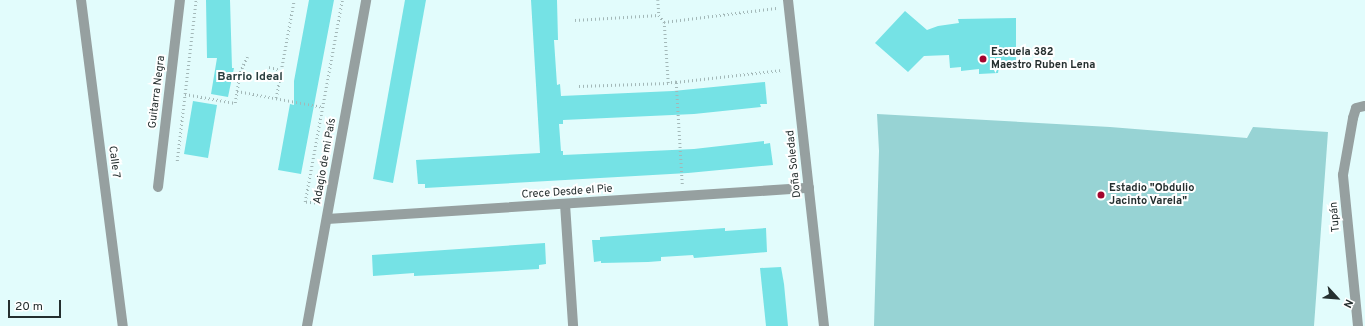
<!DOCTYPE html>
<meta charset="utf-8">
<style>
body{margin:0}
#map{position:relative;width:1365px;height:326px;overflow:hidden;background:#e2fcfc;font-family:Overpass,sans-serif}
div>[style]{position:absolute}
.green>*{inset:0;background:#97d3d4}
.building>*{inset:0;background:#75e2e5}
.path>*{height:2.5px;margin-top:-1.25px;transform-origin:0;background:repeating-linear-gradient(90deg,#a3b8b8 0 1px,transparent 0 4px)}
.minor>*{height:10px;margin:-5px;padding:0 5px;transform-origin:5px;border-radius:5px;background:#96a0a0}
.dots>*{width:11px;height:11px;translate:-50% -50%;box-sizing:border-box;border:2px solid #fff;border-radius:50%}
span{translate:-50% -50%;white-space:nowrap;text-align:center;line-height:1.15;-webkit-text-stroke:4px #fff;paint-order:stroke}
.poi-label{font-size:11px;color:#252f2f;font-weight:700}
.left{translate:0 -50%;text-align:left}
.street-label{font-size:11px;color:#252f2f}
.neighbourhood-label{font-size:12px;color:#283d3e;font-weight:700}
.north{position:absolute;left:1317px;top:278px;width:40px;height:40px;-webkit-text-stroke:3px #fff;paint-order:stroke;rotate:116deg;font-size:11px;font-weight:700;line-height:16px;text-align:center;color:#252f2f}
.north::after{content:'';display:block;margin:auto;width:14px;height:18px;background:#252f2f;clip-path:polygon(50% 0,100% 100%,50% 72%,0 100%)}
.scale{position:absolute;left:8px;top:300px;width:53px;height:18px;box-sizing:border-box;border:2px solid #252f2f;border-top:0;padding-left:5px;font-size:12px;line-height:14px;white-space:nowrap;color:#252f2f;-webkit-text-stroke:3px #fff;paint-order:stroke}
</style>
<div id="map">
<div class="green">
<i style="clip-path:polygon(877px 114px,1110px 127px,1247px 138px,1253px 127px,1328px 132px,1314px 326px,874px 326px,879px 151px)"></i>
</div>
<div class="building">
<i style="clip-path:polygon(206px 0,230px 0,232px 68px,234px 68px,228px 97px,211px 94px,217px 58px,207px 58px)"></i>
<i style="clip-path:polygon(309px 0,334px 0,301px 174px,278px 170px,290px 104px,294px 105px,294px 81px)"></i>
<i style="clip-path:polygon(405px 0,426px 0,393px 183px,373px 179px)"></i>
<i style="clip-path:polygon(531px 0,557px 0,558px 40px,554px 40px,557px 85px,560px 84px,561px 96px,673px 91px,765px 82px,767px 104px,760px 104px,761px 107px,694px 114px,563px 120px,563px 124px,559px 124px,561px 151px,563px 151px,563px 155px,694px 149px,764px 141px,764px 144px,770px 143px,773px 165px,688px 173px,425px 188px,425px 184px,418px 184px,416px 160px,540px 153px)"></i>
<i style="clip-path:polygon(905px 11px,927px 30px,938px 26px,959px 23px,958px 19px,1016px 18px,1016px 67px,999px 67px,998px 73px,979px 74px,979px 69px,961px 71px,961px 67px,950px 68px,949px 55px,924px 56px,908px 72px,875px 43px)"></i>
<i style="clip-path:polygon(193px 101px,217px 105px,208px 158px,184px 154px)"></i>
<i style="clip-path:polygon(725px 228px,725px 231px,766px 228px,767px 252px,694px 258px,693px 255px,661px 257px,661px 261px,648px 262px,601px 263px,601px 261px,594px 262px,592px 240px,600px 240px,600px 237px)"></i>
<i style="clip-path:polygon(545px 243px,546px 264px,539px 265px,539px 269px,434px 275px,414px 276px,414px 273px,373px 276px,372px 255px)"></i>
<i style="clip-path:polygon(781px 267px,784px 284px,788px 326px,766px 326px,760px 268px)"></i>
</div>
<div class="path">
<i style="left:658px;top:0;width:15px;rotate:86deg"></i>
<i style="left:575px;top:20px;width:84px;rotate:-3.4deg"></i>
<i style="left:659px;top:15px;width:9px;rotate:54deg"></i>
<i style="left:269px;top:67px;width:12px;rotate:14deg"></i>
<i style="left:676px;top:82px;width:8px;rotate:173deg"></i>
<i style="left:668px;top:83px;width:61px;rotate:-93.8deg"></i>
<i style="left:664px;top:22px;width:113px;rotate:-7.1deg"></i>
<i style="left:579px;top:86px;width:89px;rotate:-1.9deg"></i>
<i style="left:237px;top:91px;width:87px;rotate:10.5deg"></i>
<i style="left:185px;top:94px;width:51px;rotate:10.2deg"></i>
<i style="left:235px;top:103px;width:31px;rotate:-81deg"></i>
<i style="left:240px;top:72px;width:17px;rotate:-65deg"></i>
<i style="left:276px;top:98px;width:100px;rotate:-79.6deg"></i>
<i style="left:177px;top:161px;width:162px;rotate:-83.3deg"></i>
<i style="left:682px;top:184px;width:102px;rotate:-93.4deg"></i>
<i style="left:676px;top:82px;width:107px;rotate:-6.5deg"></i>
<i style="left:315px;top:203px;width:10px;rotate:-174deg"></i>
<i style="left:305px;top:202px;width:205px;rotate:-79.6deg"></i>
</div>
<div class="minor">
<i style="left:81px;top:0;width:329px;rotate:82.7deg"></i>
<i style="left:788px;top:0;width:328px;rotate:83.7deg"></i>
<i style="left:158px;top:187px;width:188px;rotate:-83.3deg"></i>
<i style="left:565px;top:204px;width:122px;rotate:86.2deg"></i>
<i style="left:327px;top:219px;width:483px;rotate:-3.7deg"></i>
<i style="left:307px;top:326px;width:331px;rotate:-79.7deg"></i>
<i style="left:1358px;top:326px;width:152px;rotate:-95.7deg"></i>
<i style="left:1343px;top:175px;width:58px;rotate:-80deg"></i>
<i style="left:1353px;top:118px;width:10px;rotate:-73deg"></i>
<i style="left:1356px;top:108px;width:9px;rotate:-13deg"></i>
</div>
<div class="dots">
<i style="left:983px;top:59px;background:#a3052f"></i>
<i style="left:1101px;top:195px;background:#a3052f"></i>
</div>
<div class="poi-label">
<span class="left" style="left:991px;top:59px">Escuela 382<br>Maestro Ruben Lena</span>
<span class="left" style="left:1109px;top:195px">Estadio "Obdulio<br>Jacinto Varela"</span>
</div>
<div class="street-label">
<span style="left:157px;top:92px;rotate:-83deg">Guitarra Negra</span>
<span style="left:325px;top:161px;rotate:-80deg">Adagio de mi País</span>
<span style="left:114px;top:162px;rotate:83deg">Calle 7</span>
<span style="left:794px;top:164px;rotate:-96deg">Doña Soledad</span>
<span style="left:567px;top:192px;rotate:-4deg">Crece Desde el Pie</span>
<span style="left:1335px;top:217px;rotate:-95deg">Tupán</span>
</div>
<div class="neighbourhood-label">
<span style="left:250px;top:78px">Barrio Ideal</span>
</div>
<div class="north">N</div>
<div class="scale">20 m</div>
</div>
